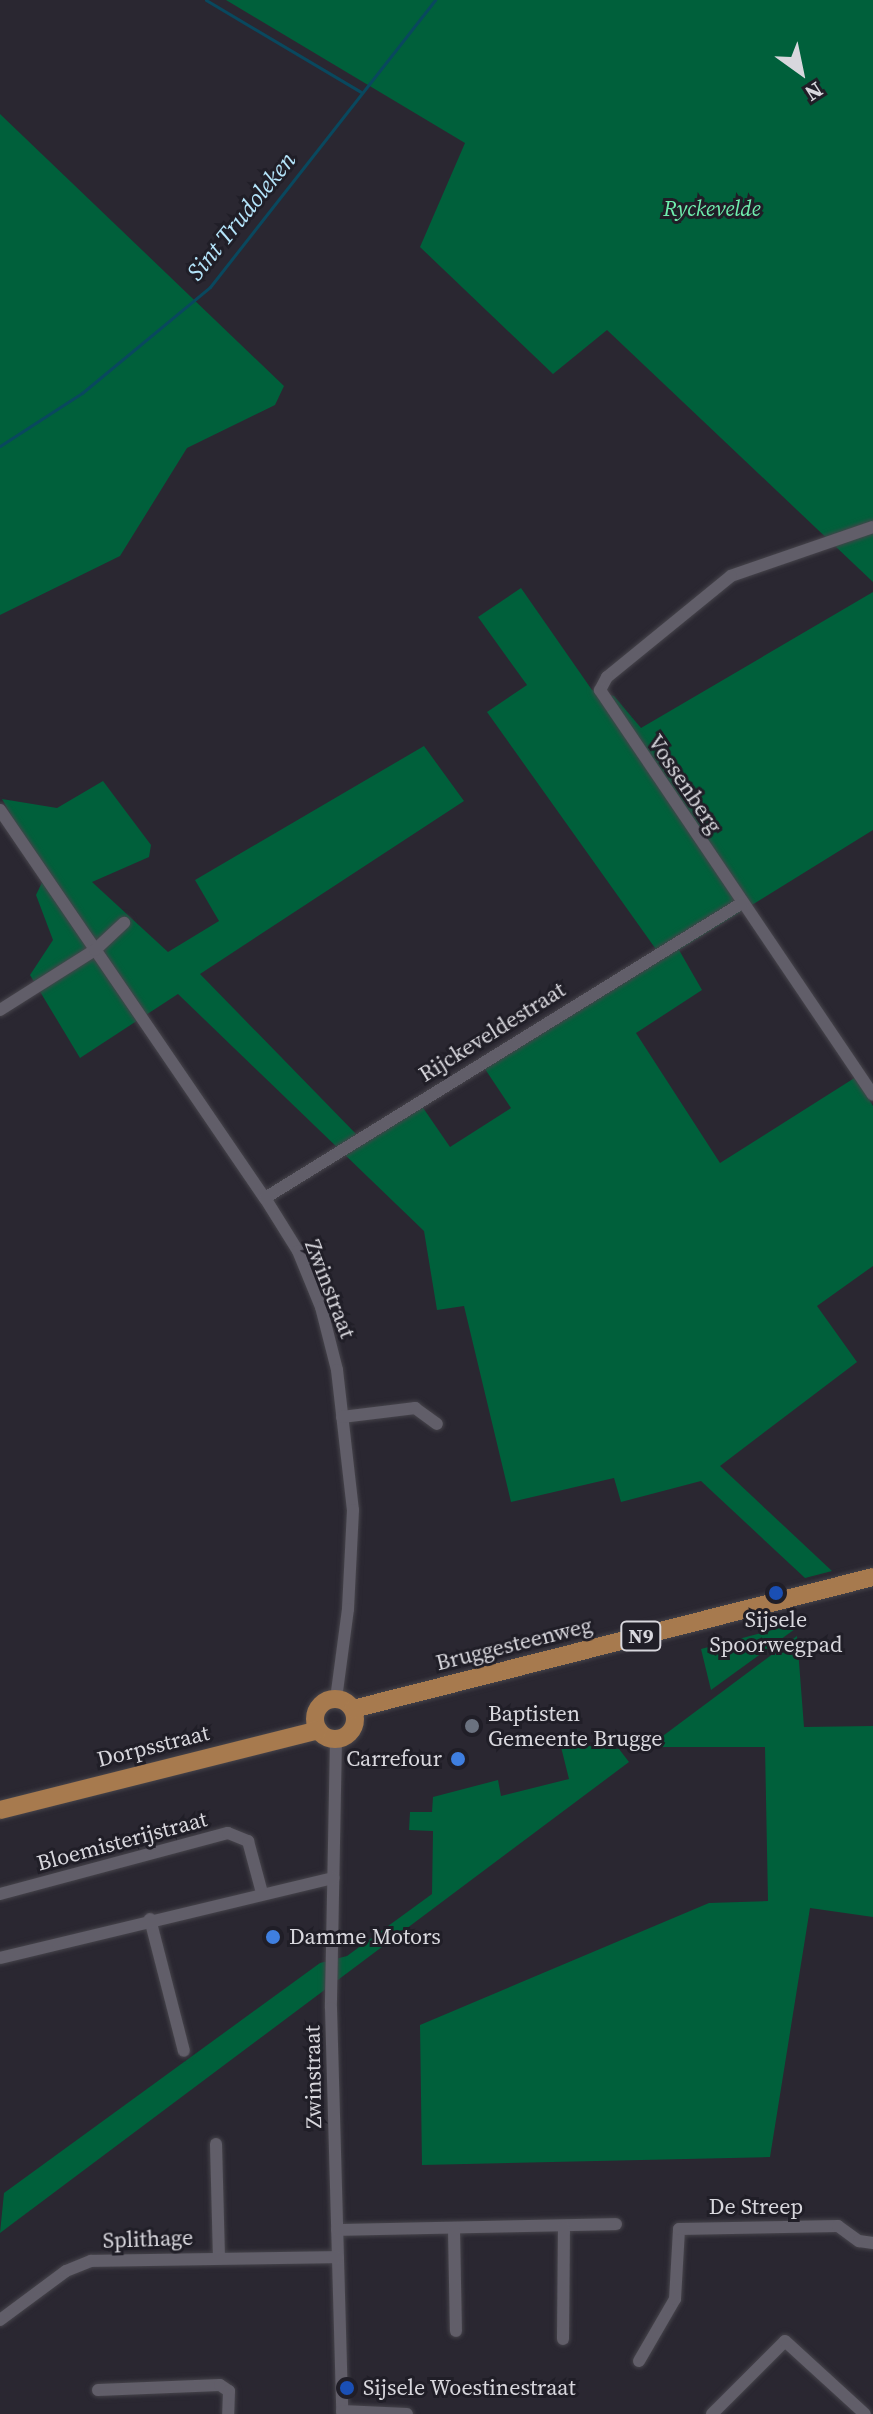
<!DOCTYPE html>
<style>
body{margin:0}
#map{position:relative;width:873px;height:2414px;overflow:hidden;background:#2a2731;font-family:"Source Serif 4",serif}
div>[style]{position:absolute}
.green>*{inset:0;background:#00603b}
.stream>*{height:3px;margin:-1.5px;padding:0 1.5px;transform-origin:1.5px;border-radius:1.5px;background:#09485e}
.roads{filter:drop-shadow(0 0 2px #46444b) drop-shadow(0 0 2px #46444b)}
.minor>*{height:12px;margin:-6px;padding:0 6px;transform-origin:6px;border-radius:6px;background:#615e69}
.primary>*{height:18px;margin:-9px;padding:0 9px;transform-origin:9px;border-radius:9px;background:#a77a4e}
.primary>.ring{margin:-9px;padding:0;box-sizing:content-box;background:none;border:18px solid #a77a4e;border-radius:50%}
.dots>*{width:22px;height:22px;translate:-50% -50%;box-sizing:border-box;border:4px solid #201e27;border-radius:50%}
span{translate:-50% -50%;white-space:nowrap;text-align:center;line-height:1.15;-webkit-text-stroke:6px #201e27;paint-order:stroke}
.shield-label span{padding:2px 6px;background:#201e27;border:2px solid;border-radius:6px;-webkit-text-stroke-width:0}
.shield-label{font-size:20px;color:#d8d7dd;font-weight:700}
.park-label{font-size:22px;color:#6feeae;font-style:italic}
.street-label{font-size:22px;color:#d8d7dd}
.poi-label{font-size:22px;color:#d8d7dd}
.left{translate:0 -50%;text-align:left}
.right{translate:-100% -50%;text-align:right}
.water-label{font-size:24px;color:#b4e4fa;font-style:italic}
.north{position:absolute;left:761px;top:32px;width:80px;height:80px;-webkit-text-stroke:6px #201e27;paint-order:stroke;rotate:147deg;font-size:22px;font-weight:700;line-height:32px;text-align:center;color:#d8d7dd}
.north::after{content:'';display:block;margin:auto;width:28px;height:36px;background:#d8d7dd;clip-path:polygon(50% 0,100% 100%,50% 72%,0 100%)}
</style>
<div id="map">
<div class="green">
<i style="clip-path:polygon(226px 0,873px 0,873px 582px,607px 330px,553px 374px,420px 247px,465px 143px)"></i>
<i style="clip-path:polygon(0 114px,284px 386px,275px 405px,187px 448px,120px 556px,0 615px)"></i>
<i style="clip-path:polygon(521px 588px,592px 690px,614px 696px,641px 728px,873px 592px,873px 830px,679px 950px,702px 990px,636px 1033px,720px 1163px,856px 1077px,873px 1106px,873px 1266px,817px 1306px,857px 1362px,720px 1466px,832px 1571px,805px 1578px,701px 1481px,621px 1502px,614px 1478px,511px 1502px,464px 1306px,437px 1310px,424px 1231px,178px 994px,80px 1058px,30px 975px,53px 940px,36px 895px,45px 876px,2px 799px,57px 808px,103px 781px,151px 845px,149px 857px,92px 882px,168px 952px,219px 921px,195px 880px,424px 746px,464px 801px,200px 974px,358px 1136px,417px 1099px,450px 1147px,511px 1108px,483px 1066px,660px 955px,487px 712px,527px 685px,478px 617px)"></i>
<i style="clip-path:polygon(806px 1621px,711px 1690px,701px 1649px)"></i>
<i style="clip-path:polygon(797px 1636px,804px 1727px,873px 1726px,873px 1917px,810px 1908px,770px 2157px,422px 2165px,420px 2025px,709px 1903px,768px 1901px,765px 1747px,648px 1747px)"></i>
<i style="clip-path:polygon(560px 1743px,619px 1749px,629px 1762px,0 2233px,4px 2193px,320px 1963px,347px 1956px,432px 1894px,433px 1831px,409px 1830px,410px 1812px,432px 1812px,433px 1797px,498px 1780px,501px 1796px,569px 1779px)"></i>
</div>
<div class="stream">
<i style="left:206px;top:0;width:180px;rotate:30.7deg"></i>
<i style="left:0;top:446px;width:98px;rotate:-32.9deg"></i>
<i style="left:82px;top:393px;width:166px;rotate:-39.6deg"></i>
<i style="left:210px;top:287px;width:365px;rotate:-51.9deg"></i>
</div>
<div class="roads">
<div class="minor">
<i style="left:873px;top:527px;width:150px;rotate:161deg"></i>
<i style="left:731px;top:576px;width:160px;rotate:140.8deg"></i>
<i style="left:607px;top:677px;width:15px;rotate:118deg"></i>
<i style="left:600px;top:690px;width:488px;rotate:56deg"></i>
<i style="left:0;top:810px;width:470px;rotate:55.7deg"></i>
<i style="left:265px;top:1198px;width:62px;rotate:58.1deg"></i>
<i style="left:298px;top:1251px;width:61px;rotate:67.7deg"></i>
<i style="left:321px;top:1307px;width:65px;rotate:75.7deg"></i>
<i style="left:337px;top:1370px;width:141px;rotate:83.5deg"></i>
<i style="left:353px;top:1510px;width:99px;rotate:92.9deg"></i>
<i style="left:348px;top:1609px;width:91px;rotate:97.6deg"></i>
<i style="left:0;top:1010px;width:112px;rotate:-32.3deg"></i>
<i style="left:95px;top:950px;width:40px;rotate:-43deg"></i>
<i style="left:265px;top:1198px;width:561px;rotate:-31.73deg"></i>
<i style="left:342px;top:1417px;width:74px;rotate:-7deg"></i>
<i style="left:415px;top:1408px;width:27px;rotate:36deg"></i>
<i style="left:336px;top:1739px;width:269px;rotate:91.1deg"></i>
<i style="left:331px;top:2008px;width:406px;rotate:88.4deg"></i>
<i style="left:0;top:1894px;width:236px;rotate:-15deg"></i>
<i style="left:228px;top:1833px;width:22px;rotate:22deg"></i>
<i style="left:248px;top:1841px;width:54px;rotate:74.9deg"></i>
<i style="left:150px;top:1919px;width:136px;rotate:75.6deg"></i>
<i style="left:0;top:1958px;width:343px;rotate:-13.5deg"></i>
<i style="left:216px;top:2144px;width:113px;rotate:88.5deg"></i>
<i style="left:337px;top:2230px;width:279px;rotate:-1.2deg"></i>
<i style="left:454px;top:2230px;width:101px;rotate:88.9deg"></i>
<i style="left:0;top:2320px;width:82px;rotate:-36.6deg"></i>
<i style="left:66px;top:2271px;width:27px;rotate:-22deg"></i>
<i style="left:91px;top:2261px;width:247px;rotate:-0.9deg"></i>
<i style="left:563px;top:2339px;width:111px;rotate:-89.5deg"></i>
<i style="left:639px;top:2361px;width:72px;rotate:-59.9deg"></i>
<i style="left:675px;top:2299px;width:70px;rotate:-86.7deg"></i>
<i style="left:679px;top:2229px;width:159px;rotate:-1.1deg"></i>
<i style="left:838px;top:2226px;width:26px;rotate:36deg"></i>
<i style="left:859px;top:2241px;width:14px;rotate:8deg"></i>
<i style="left:98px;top:2390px;width:122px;rotate:-2.3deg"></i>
<i style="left:220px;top:2385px;width:11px;rotate:34deg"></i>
<i style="left:229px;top:2391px;width:23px;rotate:92deg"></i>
<i style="left:342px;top:2411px;width:65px;rotate:2.6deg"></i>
<i style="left:712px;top:2414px;width:103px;rotate:-45deg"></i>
<i style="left:785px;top:2341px;width:108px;rotate:42.4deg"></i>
</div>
<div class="primary">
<i class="ring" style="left:315px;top:1699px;width:22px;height:22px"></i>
<i style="left:353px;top:1709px;width:536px;rotate:-14.24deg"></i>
<i style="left:0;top:1810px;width:328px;rotate:-14.1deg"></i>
</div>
</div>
<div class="dots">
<i style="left:776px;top:1593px;background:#1a4fb4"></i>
<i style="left:472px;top:1726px;background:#6b7280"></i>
<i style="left:458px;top:1759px;background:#3f7fe0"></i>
<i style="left:273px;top:1937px;background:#3f7fe0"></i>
<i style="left:347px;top:2388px;background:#1a4fb4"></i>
</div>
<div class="shield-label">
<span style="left:641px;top:1636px">N9</span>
</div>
<div class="park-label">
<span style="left:712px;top:209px">Ryckevelde</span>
</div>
<div class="street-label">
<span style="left:685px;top:784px;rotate:56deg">Vossenberg</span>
<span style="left:492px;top:1032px;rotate:-32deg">Rijckeveldestraat</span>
<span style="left:330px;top:1289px;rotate:69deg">Zwinstraat</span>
<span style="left:514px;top:1644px;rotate:-14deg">Bruggesteenweg</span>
<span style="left:153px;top:1746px;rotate:-14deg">Dorpsstraat</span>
<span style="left:122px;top:1841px;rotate:-15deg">Bloemisterijstraat</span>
<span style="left:313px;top:2077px;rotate:-91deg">Zwinstraat</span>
<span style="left:756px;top:2207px">De Streep</span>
<span style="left:148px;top:2239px;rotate:-2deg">Splithage</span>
</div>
<div class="poi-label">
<span style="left:776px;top:1632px">Sijsele<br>Spoorwegpad</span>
<span class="left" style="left:488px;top:1726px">Baptisten<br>Gemeente Brugge</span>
<span class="right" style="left:442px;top:1759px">Carrefour</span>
<span class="left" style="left:289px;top:1937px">Damme Motors</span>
<span class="left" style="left:363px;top:2388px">Sijsele Woestinestraat</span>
</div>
<div class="water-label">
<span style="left:241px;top:216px;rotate:-51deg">Sint Trudoleken</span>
</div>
<div class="north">N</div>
</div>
